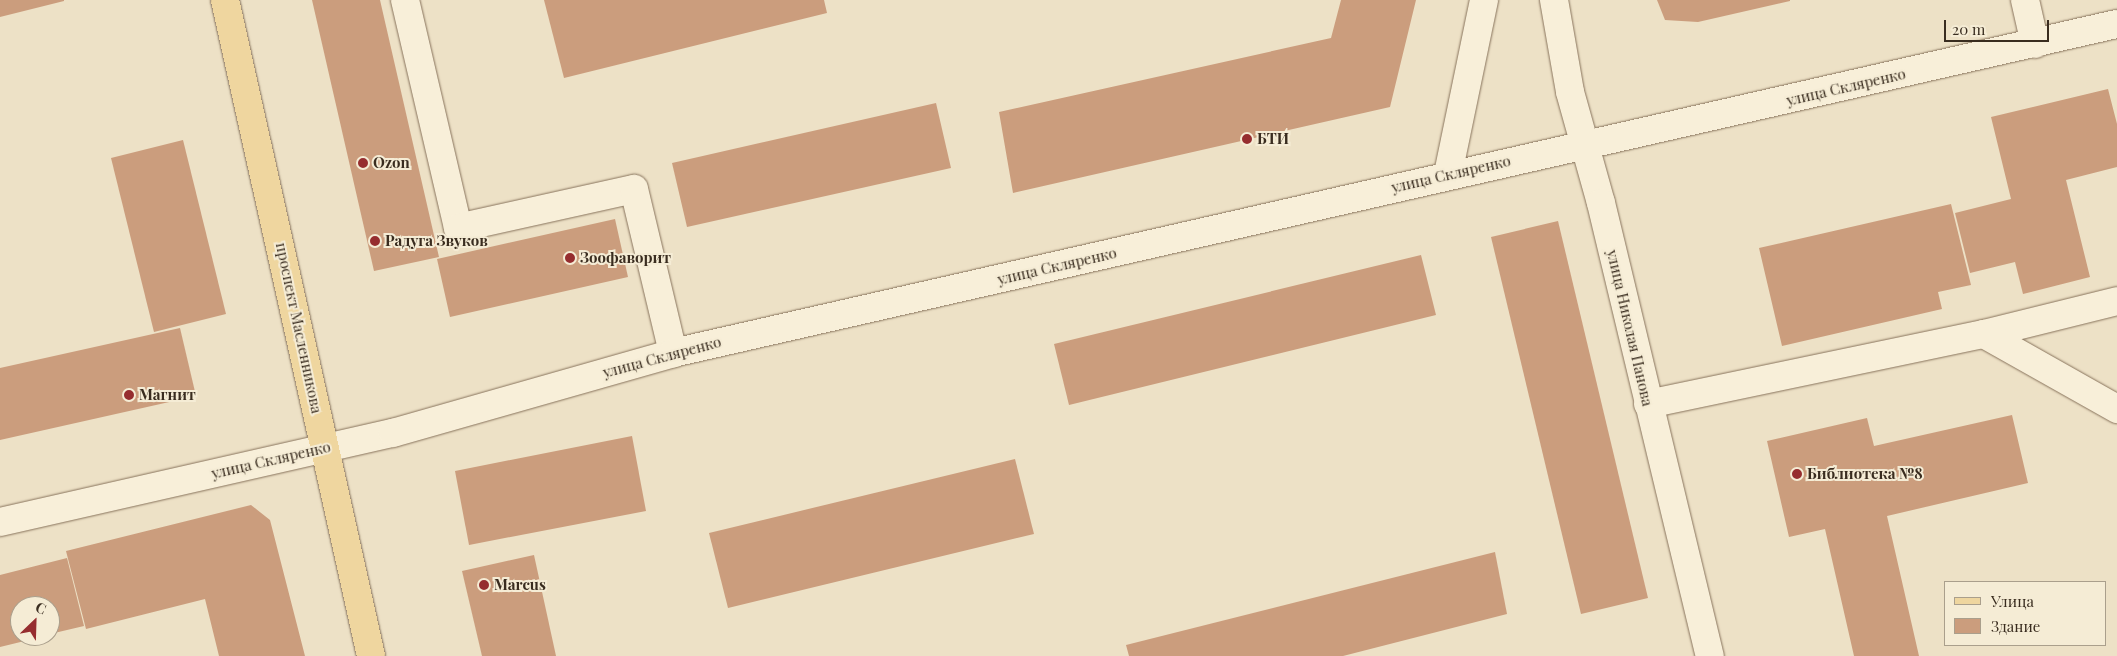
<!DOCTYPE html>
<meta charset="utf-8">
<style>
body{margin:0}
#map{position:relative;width:2117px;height:656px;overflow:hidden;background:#ede1c6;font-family:"Playfair Display",serif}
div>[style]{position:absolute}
.building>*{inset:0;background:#cb9d7d}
.roads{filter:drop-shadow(0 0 1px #88735c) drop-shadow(0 0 1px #88735c)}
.minor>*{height:28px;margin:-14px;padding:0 14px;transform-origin:14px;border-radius:14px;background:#f8efd9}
.major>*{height:28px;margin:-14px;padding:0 14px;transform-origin:14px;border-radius:14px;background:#efd69f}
.dots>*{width:14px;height:14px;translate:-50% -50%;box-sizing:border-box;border:2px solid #f5ecd5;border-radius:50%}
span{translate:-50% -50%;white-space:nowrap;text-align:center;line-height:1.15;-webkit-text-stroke:4px #f5ecd5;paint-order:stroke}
.street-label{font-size:15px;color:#392c1f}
.poi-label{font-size:15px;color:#392c1f;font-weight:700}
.left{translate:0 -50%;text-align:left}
.legend{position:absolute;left:1944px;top:581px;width:162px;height:65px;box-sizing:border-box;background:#f5ecd5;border:1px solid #aa9f8c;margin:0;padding:6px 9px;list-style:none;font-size:15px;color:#392c1f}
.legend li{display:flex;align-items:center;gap:10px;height:25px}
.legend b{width:25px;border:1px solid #aa9f8c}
.north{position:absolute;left:10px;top:596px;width:50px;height:50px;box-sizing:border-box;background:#f5ecd5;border:1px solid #aa9f8c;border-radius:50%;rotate:24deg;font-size:14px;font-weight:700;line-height:20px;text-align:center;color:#392c1f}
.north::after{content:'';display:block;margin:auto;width:18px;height:22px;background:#962d2f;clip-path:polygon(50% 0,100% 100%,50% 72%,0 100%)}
.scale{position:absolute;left:1944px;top:20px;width:105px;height:22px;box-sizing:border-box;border:2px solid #392c1f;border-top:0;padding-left:6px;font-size:15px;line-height:18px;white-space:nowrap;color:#392c1f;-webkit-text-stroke:4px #f5ecd5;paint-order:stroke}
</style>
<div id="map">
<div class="building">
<i style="clip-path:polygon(0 0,64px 0,64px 1px,0 17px)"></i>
<i style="clip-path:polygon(312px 0,380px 0,439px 257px,374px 271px)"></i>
<i style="clip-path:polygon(544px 0,824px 0,827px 13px,564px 78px)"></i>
<i style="clip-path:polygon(1341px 0,1416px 0,1390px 107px,1013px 193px,999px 112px,1331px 38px)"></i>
<i style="clip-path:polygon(1657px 0,1790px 0,1790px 1px,1698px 22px,1665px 20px)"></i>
<i style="clip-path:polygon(2108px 89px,2117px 124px,2117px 167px,2066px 180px,2090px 277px,2023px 294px,2015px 262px,1970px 273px,1955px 213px,2011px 199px,1991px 117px)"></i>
<i style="clip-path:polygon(936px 103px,951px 168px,687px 227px,672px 163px)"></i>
<i style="clip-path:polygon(183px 140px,226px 314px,154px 332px,111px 158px)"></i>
<i style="clip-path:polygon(1951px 204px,1971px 285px,1938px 292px,1942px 309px,1782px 346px,1759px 248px)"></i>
<i style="clip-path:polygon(615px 219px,628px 277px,450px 317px,437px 259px)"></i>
<i style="clip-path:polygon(1558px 221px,1648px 598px,1581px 614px,1491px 237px)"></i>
<i style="clip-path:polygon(1421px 255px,1436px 315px,1069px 405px,1054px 344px)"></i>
<i style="clip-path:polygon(180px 328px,196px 396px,0 440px,0 368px)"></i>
<i style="clip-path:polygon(2012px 415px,2028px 483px,1887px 516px,1919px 656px,1854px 656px,1825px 529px,1789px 537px,1767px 441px,1867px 418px,1874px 446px)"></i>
<i style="clip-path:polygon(632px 436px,646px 511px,469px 545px,455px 471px)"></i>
<i style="clip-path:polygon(1015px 459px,1034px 534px,728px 608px,709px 533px)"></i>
<i style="clip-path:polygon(251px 505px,270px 520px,305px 656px,219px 656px,205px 599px,86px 629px,66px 551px)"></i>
<i style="clip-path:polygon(1495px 552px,1507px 614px,1343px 656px,1129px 656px,1126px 645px)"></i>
<i style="clip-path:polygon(534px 555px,556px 656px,482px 656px,462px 571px)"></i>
<i style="clip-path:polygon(67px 558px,84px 626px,50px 634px,50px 606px,20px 606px,20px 636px,41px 637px,0 647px,0 575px)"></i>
</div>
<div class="roads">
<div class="minor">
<i style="left:405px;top:0;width:234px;rotate:76.9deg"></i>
<i style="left:458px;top:228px;width:180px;rotate:-12.5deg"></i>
<i style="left:634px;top:189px;width:169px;rotate:76.6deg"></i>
<i style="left:1554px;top:0;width:93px;rotate:80.1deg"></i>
<i style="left:1570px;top:92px;width:115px;rotate:74.4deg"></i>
<i style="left:1601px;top:203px;width:466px;rotate:76.5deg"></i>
<i style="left:2025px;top:0;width:45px;rotate:77.2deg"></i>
<i style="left:1448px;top:174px;width:178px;rotate:-78.3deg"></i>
<i style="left:1984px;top:334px;width:137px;rotate:-13.9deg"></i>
<i style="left:1648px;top:404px;width:343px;rotate:-11.8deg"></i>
<i style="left:1984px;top:334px;width:153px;rotate:29.4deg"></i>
<i style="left:0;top:522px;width:403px;rotate:-12.8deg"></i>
<i style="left:393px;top:433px;width:291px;rotate:-15.9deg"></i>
<i style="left:673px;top:353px;width:1481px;rotate:-12.84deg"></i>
</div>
<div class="major">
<i style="left:225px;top:0;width:672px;rotate:77.45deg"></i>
</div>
</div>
<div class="dots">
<i style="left:1247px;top:139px;background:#962d2f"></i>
<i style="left:363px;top:163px;background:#962d2f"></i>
<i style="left:375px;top:241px;background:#962d2f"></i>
<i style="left:570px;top:258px;background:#962d2f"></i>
<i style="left:129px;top:395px;background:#962d2f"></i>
<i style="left:1797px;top:474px;background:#962d2f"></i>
<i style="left:484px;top:585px;background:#962d2f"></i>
</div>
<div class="street-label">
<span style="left:1846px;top:87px;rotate:-13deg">улица Скляренко</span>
<span style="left:1451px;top:174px;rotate:-13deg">улица Скляренко</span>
<span style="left:1057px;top:266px;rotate:-13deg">улица Скляренко</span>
<span style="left:299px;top:328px;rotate:78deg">проспект Масленникова</span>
<span style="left:1630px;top:328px;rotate:77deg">улица Николая Панова</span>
<span style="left:662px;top:357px;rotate:-15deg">улица Скляренко</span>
<span style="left:271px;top:460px;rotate:-13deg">улица Скляренко</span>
</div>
<div class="poi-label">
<span class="left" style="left:1257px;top:139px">БТИ</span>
<span class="left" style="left:373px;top:163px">Ozon</span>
<span class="left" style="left:385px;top:241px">Радуга Звуков</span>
<span class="left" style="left:580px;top:258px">Зоофаворит</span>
<span class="left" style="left:139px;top:395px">Магнит</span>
<span class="left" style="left:1807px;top:474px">Библиотека №8</span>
<span class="left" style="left:494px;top:585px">Marcus</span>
</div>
<ul class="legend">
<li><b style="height:6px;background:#efd69f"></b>Улица</li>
<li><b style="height:14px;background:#cb9d7d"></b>Здание</li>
</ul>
<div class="north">С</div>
<div class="scale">20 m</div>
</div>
